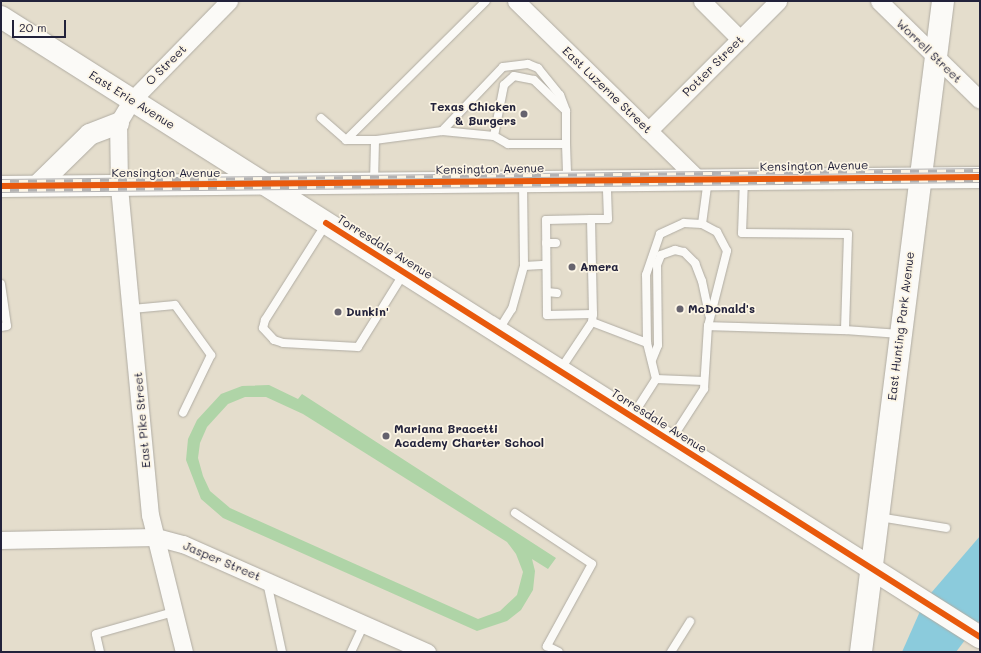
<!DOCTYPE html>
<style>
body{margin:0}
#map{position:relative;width:981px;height:653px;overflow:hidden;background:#e4ddcc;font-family:Mali,sans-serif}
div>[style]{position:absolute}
.green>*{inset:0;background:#afd4a7}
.water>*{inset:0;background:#8bcbdc}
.roads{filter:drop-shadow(0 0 1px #b0aca3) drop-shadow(0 0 1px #b0aca3)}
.service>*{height:8px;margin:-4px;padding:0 4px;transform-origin:4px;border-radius:4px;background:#fbfaf7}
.minor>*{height:17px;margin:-8.5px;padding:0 8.5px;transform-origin:8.5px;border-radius:8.5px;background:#fbfaf7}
.tertiary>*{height:21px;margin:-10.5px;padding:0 10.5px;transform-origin:10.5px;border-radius:10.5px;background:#fbfaf7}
.secondary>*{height:22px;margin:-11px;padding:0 11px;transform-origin:11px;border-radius:11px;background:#fbfaf7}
.rail>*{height:4.5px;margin-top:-2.25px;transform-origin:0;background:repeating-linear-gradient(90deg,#fcf5e5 0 9px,#b3b2b2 0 18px);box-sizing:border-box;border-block:1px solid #b3b2b2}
.cycleway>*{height:6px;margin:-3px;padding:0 3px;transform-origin:3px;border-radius:3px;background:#e8590c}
.dots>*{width:11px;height:11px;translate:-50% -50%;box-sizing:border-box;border:2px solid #fcf5e5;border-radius:50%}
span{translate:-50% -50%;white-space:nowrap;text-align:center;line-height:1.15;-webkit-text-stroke:3.5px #fcf5e5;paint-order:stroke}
.street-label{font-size:12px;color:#22223b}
.poi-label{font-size:12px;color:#22223b;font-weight:700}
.right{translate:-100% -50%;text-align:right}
.left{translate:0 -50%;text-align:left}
.frame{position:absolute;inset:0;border:2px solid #22223b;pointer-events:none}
.scale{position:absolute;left:12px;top:20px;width:54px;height:18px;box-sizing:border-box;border:2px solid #22223b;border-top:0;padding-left:5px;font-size:12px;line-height:14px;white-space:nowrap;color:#22223b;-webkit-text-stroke:3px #fcf5e5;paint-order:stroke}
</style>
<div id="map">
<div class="green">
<i style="clip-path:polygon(evenodd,269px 385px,298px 399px,302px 394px,556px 558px,548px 569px,532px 559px,535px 571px,533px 590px,521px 610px,507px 621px,477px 631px,223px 518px,201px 499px,186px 460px,188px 439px,197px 420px,221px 394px,242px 386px,269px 385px,245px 397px,266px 397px,303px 414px,507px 542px,516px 554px,523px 572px,517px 595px,500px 611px,478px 619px,230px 508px,210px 491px,203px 476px,198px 458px,200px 443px,207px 427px,228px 404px,245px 397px)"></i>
</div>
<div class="water">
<i style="clip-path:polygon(980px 536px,980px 620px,956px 652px,902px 652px,925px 600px)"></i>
</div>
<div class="roads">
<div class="service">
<i style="left:321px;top:118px;width:33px;rotate:41deg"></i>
<i style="left:442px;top:131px;width:88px;rotate:-46.4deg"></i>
<i style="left:503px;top:67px;width:25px;rotate:-7deg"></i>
<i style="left:528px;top:64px;width:11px;rotate:22deg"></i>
<i style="left:538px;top:68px;width:35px;rotate:51deg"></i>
<i style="left:560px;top:95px;width:17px;rotate:69deg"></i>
<i style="left:566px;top:111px;width:33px;rotate:90deg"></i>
<i style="left:566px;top:144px;width:58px;rotate:180deg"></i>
<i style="left:508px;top:144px;width:16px;rotate:-150deg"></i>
<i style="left:494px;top:136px;width:52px;rotate:-174.5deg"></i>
<i style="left:442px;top:131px;width:68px;rotate:172.3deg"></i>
<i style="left:375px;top:140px;width:29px;rotate:180deg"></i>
<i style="left:346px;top:140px;width:197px;rotate:-44.8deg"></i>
<i style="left:494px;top:136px;width:52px;rotate:-78.9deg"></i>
<i style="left:504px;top:85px;width:13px;rotate:-42deg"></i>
<i style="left:514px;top:76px;width:20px;rotate:11deg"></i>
<i style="left:534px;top:80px;width:42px;rotate:44deg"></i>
<i style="left:566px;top:144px;width:35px;rotate:88deg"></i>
<i style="left:744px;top:179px;width:54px;rotate:92.1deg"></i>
<i style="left:742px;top:233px;width:106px;rotate:0.5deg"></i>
<i style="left:848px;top:234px;width:96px;rotate:91.8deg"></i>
<i style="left:845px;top:330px;width:55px;rotate:4.2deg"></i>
<i style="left:374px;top:182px;width:42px;rotate:-88.6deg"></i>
<i style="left:523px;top:182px;width:84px;rotate:89.3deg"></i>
<i style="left:591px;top:219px;width:95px;rotate:88.8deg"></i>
<i style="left:593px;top:314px;width:46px;rotate:178.8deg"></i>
<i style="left:547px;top:315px;width:95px;rotate:-90.6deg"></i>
<i style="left:546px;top:220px;width:45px;rotate:-1.3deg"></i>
<i style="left:591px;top:219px;width:17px"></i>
<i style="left:608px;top:219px;width:38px;rotate:-92deg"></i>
<i style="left:326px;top:224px;width:114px;rotate:122.4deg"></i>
<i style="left:265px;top:320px;width:8px;rotate:104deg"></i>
<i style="left:263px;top:328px;width:16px;rotate:47deg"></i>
<i style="left:274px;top:340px;width:9px;rotate:18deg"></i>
<i style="left:283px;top:343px;width:75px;rotate:3.1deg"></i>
<i style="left:358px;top:347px;width:87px;rotate:-58.1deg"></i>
<i style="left:702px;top:224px;width:45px;rotate:-82.4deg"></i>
<i style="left:546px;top:243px;width:10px"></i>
<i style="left:1px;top:284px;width:42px;rotate:81.9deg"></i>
<i style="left:7px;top:326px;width:6px;rotate:171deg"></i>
<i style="left:547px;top:292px;width:10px;rotate:6deg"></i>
<i style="left:132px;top:309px;width:43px;rotate:-5.3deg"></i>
<i style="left:175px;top:305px;width:62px;rotate:54.2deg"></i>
<i style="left:211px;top:355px;width:64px;rotate:115.8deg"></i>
<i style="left:592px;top:322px;width:59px;rotate:20.9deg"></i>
<i style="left:498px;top:331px;width:26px;rotate:-58deg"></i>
<i style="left:512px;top:309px;width:45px;rotate:-74.4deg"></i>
<i style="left:524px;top:266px;width:22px;rotate:-3deg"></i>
<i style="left:652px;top:360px;width:16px;rotate:-68deg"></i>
<i style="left:658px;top:345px;width:80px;rotate:-90.7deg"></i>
<i style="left:657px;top:265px;width:11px;rotate:-68deg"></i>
<i style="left:661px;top:255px;width:15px;rotate:-20deg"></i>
<i style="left:675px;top:250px;width:9px;rotate:13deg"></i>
<i style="left:684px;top:252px;width:16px;rotate:45deg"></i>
<i style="left:695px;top:263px;width:19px;rotate:69deg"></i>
<i style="left:702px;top:281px;width:35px;rotate:78deg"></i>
<i style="left:560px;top:370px;width:58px;rotate:-56.3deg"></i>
<i style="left:592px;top:322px;width:8px;rotate:-83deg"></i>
<i style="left:656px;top:379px;width:48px;rotate:2.4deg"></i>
<i style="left:633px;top:415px;width:43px;rotate:-57.4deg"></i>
<i style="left:656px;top:379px;width:37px;rotate:-104deg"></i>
<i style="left:647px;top:343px;width:68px;rotate:-90.8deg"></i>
<i style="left:646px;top:275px;width:43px;rotate:-71.1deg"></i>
<i style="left:660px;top:234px;width:26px;rotate:-25deg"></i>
<i style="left:684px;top:223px;width:18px;rotate:3deg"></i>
<i style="left:702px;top:224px;width:17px;rotate:28deg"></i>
<i style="left:717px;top:232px;width:21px;rotate:62deg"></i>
<i style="left:727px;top:251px;width:77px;rotate:104.2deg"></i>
<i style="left:671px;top:440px;width:61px;rotate:-57.1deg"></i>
<i style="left:704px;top:389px;width:63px;rotate:-86.4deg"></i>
<i style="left:708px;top:326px;width:137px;rotate:1.7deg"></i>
<i style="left:515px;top:513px;width:92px;rotate:33.5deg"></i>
<i style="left:592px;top:564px;width:94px;rotate:118.8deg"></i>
<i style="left:547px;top:646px;width:13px;rotate:27deg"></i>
<i style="left:879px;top:517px;width:68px;rotate:9.3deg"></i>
<i style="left:267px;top:582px;width:72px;rotate:77.9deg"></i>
<i style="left:100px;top:652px;width:18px;rotate:-103deg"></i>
<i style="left:96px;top:634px;width:81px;rotate:-15.8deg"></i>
<i style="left:351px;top:652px;width:31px;rotate:-65deg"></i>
<i style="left:671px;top:652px;width:36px;rotate:-58deg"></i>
</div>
<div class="minor">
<i style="left:516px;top:1px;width:255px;rotate:44.4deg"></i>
<i style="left:702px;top:1px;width:54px;rotate:45deg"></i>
<i style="left:879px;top:1px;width:141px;rotate:44.4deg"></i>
<i style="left:648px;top:131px;width:184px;rotate:-45deg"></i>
<i style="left:1px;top:540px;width:155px;rotate:-1.1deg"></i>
<i style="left:156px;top:537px;width:28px;rotate:15deg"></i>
<i style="left:183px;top:544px;width:267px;rotate:23.9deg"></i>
<i style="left:184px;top:652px;width:141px;rotate:-103.9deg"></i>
<i style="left:150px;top:515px;width:332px;rotate:-95.4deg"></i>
<i style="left:119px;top:184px;width:61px;rotate:-90.9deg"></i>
<i style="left:118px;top:123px;width:27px;rotate:-59deg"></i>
<i style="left:132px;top:100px;width:139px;rotate:-45.6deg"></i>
</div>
<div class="tertiary">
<i style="left:37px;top:185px;width:73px;rotate:-44.4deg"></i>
<i style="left:89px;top:134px;width:31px;rotate:-21deg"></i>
<i style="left:1px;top:186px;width:979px;rotate:-0.53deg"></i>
</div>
<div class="secondary">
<i style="left:1px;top:17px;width:1159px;rotate:32.35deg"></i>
<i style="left:861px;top:652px;width:656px;rotate:-82.82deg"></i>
</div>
</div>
<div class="rail">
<i style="left:1px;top:181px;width:979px;rotate:-0.64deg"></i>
<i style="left:1px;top:190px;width:979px;rotate:-0.59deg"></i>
</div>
<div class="cycleway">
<i style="left:1px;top:186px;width:979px;rotate:-0.53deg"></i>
<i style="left:326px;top:223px;width:774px;rotate:32.33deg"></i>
</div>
<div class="dots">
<i style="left:524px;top:114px;background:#66636e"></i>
<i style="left:572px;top:267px;background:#66636e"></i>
<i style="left:680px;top:309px;background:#66636e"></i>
<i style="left:338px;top:312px;background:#66636e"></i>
<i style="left:386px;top:436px;background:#66636e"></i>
</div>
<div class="street-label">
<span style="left:929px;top:51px;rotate:44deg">Worrell Street</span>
<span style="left:166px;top:65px;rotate:-45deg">O Street</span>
<span style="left:713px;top:66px;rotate:-45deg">Potter Street</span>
<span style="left:607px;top:90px;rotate:44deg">East Luzerne Street</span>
<span style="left:132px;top:100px;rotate:32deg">East Erie Avenue</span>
<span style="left:814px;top:166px;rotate:-1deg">Kensington Avenue</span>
<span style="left:490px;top:169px;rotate:-1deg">Kensington Avenue</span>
<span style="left:166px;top:173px">Kensington Avenue</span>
<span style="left:385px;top:247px;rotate:32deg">Torresdale Avenue</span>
<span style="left:901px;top:326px;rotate:-83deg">East Hunting Park Avenue</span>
<span style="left:142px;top:420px;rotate:-95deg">East Pike Street</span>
<span style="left:659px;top:421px;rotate:32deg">Torresdale Avenue</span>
<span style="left:222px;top:561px;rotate:23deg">Jasper Street</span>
</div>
<div class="poi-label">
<span class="right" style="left:516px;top:114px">Texas Chicken<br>&amp; Burgers</span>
<span class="left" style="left:580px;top:267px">Amera</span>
<span class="left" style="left:688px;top:309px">McDonald's</span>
<span class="left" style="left:346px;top:312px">Dunkin'</span>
<span class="left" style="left:394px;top:436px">Mariana Bracetti<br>Academy Charter School</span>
</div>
<div class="frame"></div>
<div class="scale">20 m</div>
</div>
